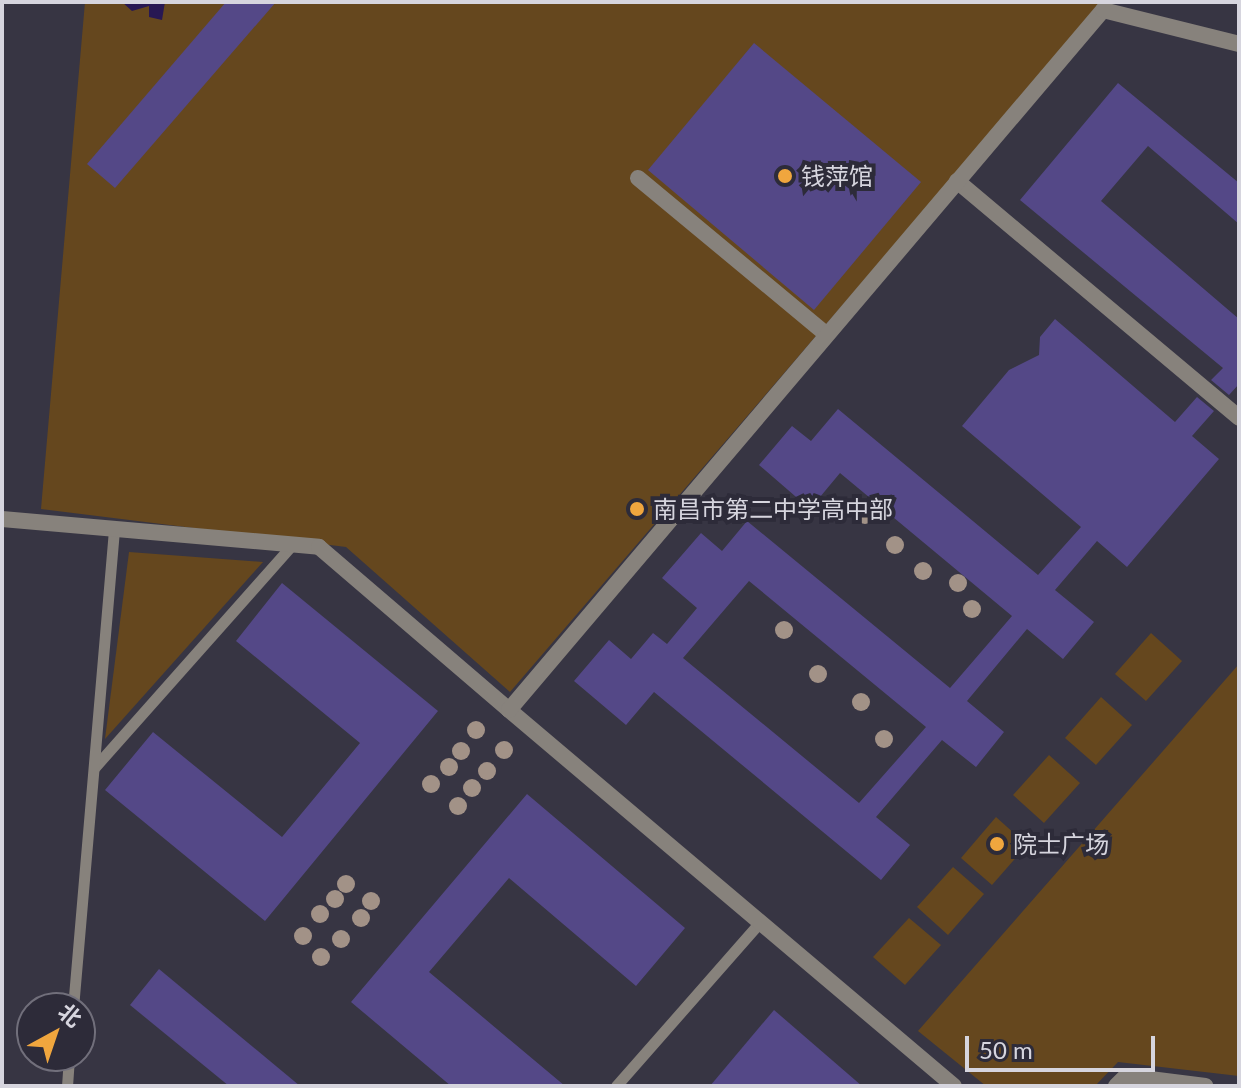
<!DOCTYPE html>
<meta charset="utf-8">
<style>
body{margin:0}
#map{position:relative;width:1241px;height:1088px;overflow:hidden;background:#373543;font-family:Lato,"Noto Sans SC",sans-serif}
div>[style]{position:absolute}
.green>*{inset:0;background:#65471e}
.water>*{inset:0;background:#281853}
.building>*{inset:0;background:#544887}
.lane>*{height:11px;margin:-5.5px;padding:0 5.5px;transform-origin:5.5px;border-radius:5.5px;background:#87827c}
.street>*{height:16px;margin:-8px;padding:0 8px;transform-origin:8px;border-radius:8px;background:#87827c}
.trees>*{width:18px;height:18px;margin:-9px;border-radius:50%;background:#a29287}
.dots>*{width:22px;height:22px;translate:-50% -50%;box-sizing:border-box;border:4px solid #2d2b39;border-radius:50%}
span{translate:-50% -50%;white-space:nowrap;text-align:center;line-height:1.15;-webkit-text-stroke:8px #2d2b39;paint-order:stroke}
.poi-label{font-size:24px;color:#d6d5de}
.left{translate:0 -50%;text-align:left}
.frame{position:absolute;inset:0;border:4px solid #d6d5de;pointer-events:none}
.north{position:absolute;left:16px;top:992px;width:80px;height:80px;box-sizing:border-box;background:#2d2b39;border:2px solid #716f7b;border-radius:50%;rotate:40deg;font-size:22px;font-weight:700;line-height:32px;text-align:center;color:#d6d5de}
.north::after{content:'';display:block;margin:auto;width:28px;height:36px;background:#f0a63e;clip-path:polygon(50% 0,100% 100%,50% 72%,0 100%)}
.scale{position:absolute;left:965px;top:1036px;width:190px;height:36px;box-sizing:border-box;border:4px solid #d6d5de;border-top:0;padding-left:10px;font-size:24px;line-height:28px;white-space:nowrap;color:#d6d5de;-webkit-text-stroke:6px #2d2b39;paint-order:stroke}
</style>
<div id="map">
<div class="green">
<i style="clip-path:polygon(85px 2px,1103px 2px,510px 692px,346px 547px,41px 509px)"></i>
<i style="clip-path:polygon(129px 552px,263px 562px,105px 739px)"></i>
<i style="clip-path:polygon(1151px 633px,1182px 661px,1146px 701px,1115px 674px)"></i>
<i style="clip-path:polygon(1239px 664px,1239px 1076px,1118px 1062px,1095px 1086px,986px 1086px,918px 1031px)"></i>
<i style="clip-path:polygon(1101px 697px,1132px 725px,1096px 765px,1065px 738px)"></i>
<i style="clip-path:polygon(1049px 755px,1080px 783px,1044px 823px,1013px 795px)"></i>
<i style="clip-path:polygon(996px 817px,1027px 845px,992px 885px,961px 858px)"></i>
<i style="clip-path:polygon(953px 867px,984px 894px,948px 935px,917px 907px)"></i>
<i style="clip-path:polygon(909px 918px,941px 945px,905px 985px,873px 957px)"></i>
</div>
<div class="water">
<i style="clip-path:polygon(122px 2px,165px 2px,162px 20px,149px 17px,149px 6px,132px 11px)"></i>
</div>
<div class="building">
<i style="clip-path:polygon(226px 2px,276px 2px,115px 188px,87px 164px)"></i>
<i style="clip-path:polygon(754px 43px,921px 182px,814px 310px,648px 170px)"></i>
<i style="clip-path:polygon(1118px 83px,1239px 183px,1239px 224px,1148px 146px,1101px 201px,1239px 319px,1239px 384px,1229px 395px,1211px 380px,1223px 368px,1020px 200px)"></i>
<i style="clip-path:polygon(evenodd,1055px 319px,1175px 422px,1197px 397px,1214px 411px,1192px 436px,1219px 459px,1127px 567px,1097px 541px,1055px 590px,1094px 622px,1063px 659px,1027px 629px,967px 701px,1004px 732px,976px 767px,942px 740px,876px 817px,910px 845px,881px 880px,654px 692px,626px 725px,574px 681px,609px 640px,631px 659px,653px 633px,667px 644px,697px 608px,662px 578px,701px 533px,722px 551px,747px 521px,950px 688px,1012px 616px,840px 473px,810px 509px,759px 465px,792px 426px,811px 441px,838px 409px,1038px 575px,1081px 527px,962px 426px,1009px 370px,1039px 355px,1040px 337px,1055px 319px,749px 581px,926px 727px,859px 803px,683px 658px,749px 581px)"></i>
<i style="clip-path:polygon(282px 583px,438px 711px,265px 921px,105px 790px,153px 732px,282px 837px,360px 743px,236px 641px)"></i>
<i style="clip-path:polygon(527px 794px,685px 928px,636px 986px,509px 878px,429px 972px,565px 1086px,451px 1086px,351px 1002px)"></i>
<i style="clip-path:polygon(159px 969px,300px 1086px,229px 1086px,130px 1005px)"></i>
<i style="clip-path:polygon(774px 1010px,862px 1086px,710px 1086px)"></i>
</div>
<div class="lane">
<i style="left:94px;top:768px;width:300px;rotate:-48.4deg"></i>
<i style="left:73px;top:1008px;width:480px;rotate:-85.1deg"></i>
<i style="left:67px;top:1086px;width:30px;rotate:-86deg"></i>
<i style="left:616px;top:1086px;width:220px;rotate:-48.7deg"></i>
</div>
<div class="street">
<i style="left:638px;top:178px;width:244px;rotate:39.7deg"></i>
<i style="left:957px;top:181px;width:368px;rotate:40deg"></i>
<i style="left:2px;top:519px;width:318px;rotate:5deg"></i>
<i style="left:319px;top:547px;width:250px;rotate:40.6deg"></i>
<i style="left:954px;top:1086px;width:583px;rotate:-139.8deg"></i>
<i style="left:509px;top:710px;width:918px;rotate:-49.68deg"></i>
<i style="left:1103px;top:10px;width:140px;rotate:14deg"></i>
<i style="left:1116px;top:1086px;width:14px;rotate:-45deg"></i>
<i style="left:1126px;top:1076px;width:80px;rotate:7.2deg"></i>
</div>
<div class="trees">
<i style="left:865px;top:515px"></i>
<i style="left:895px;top:545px"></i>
<i style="left:923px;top:571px"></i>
<i style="left:958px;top:583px"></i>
<i style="left:972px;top:609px"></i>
<i style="left:784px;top:630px"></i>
<i style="left:818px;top:674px"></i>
<i style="left:861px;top:702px"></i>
<i style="left:476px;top:730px"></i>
<i style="left:884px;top:739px"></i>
<i style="left:504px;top:750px"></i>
<i style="left:461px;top:751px"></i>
<i style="left:449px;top:767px"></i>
<i style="left:487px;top:771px"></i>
<i style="left:431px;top:784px"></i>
<i style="left:472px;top:788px"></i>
<i style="left:458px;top:806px"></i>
<i style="left:346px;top:884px"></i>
<i style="left:335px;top:899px"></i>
<i style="left:371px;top:901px"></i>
<i style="left:320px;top:914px"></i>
<i style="left:361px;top:918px"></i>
<i style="left:303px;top:936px"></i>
<i style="left:341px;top:939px"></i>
<i style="left:321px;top:957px"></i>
</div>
<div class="dots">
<i style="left:785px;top:176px;background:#f0a63e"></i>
<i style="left:637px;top:509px;background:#f0a63e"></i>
<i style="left:997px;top:844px;background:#f0a63e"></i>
</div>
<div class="poi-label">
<span class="left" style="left:801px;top:176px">钱萍馆</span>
<span class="left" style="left:653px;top:509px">南昌市第二中学高中部</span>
<span class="left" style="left:1013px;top:844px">院士广场</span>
</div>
<div class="frame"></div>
<div class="north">北</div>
<div class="scale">50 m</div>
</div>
